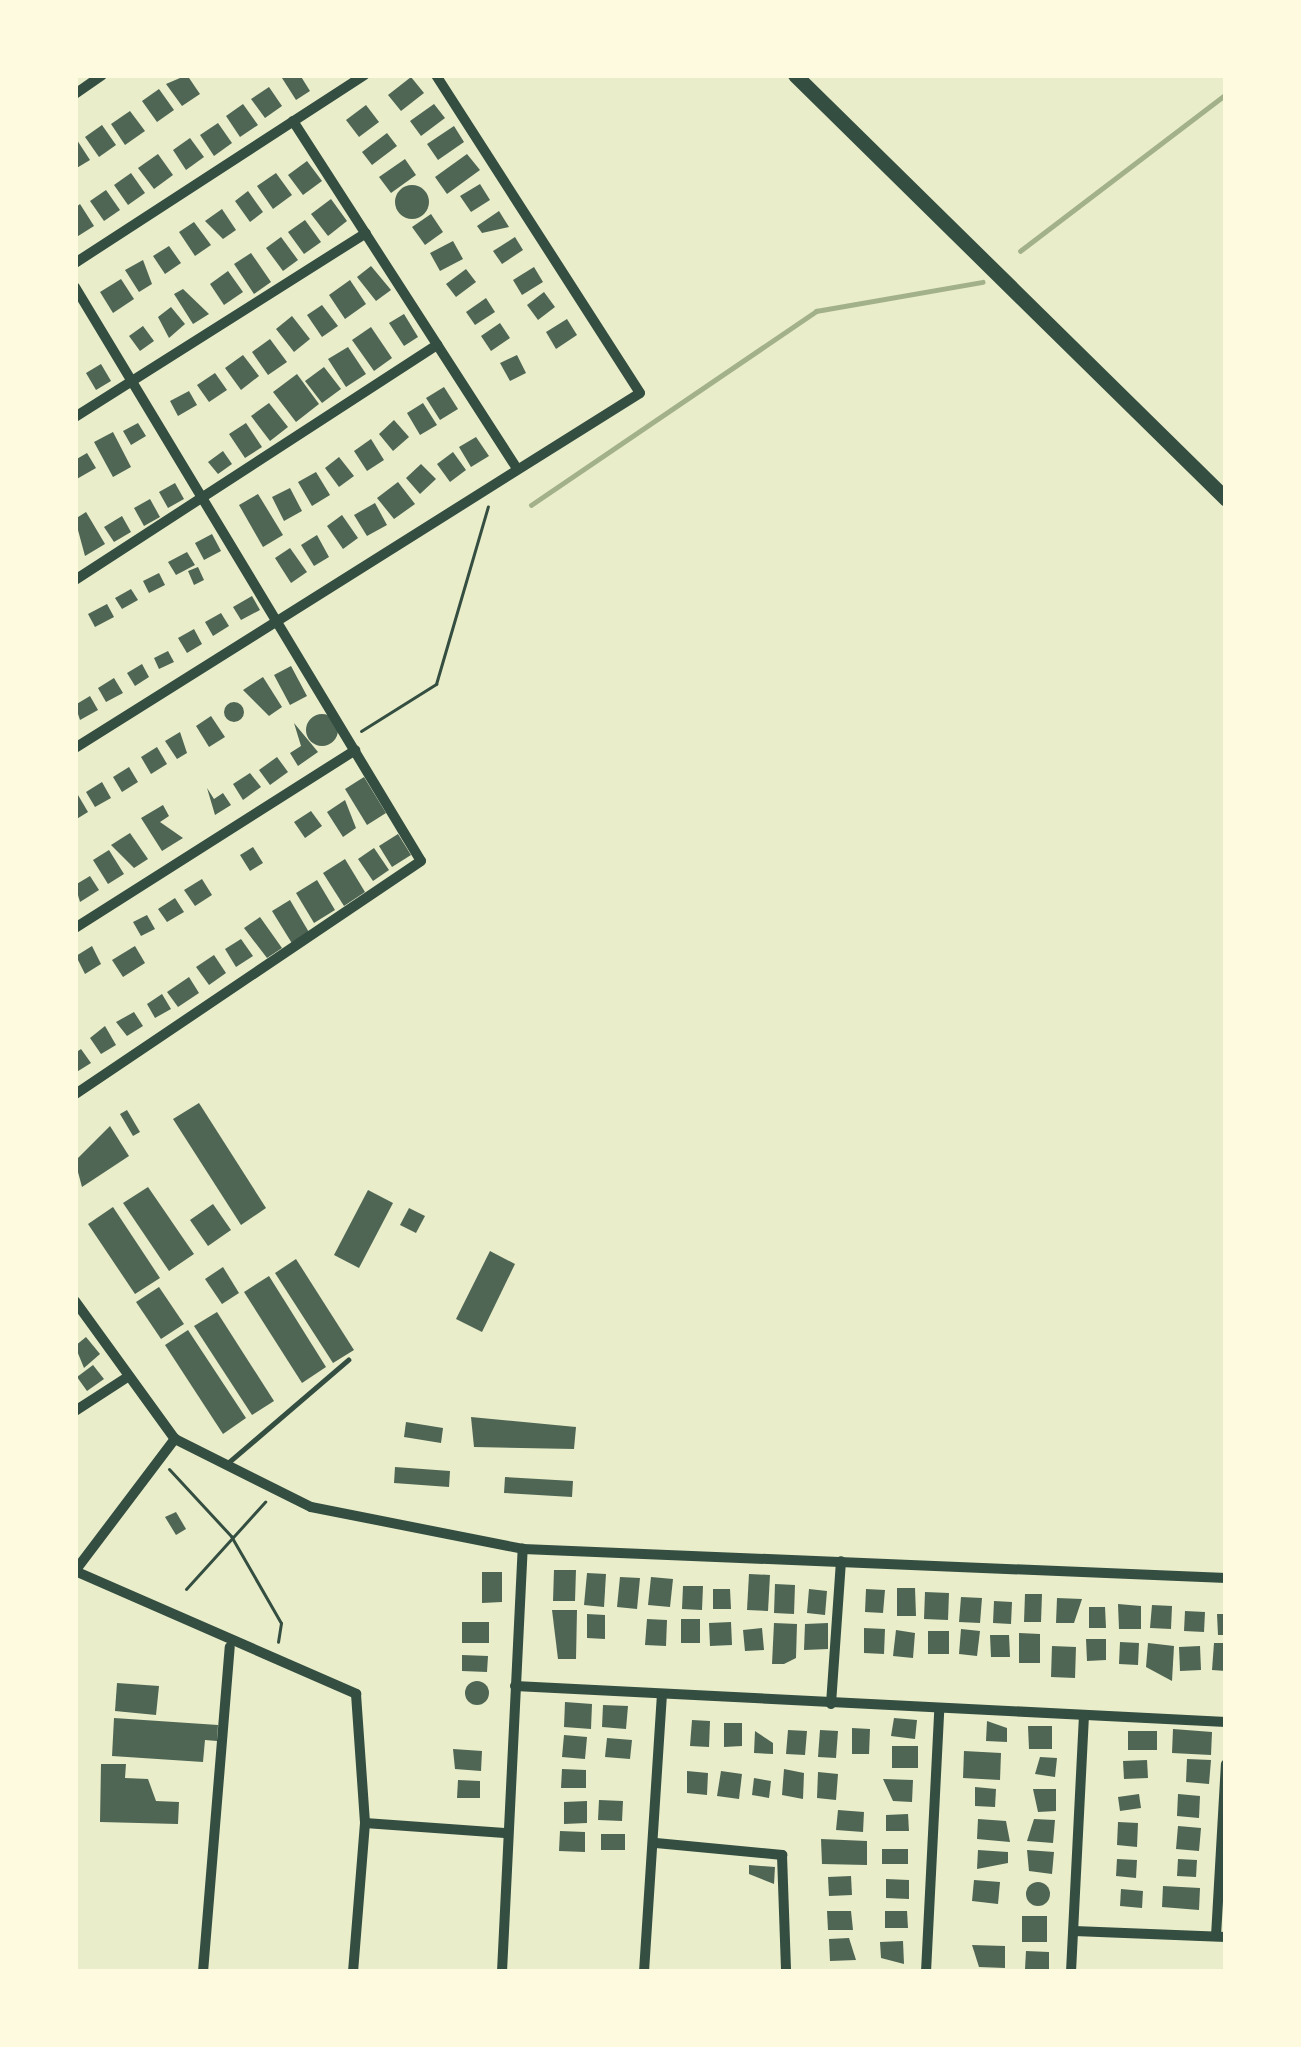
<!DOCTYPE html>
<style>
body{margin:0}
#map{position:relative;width:1301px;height:2047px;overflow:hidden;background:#e9edc9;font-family:Overpass,sans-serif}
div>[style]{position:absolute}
.stream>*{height:4.5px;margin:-2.25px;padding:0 2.25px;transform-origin:2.25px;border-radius:2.25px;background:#a3b18a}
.building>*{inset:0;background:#4f6655}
.round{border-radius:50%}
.path>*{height:3px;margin:-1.5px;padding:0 1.5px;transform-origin:1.5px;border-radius:1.5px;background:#344e41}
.service>*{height:4.5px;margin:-2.25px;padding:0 2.25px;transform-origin:2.25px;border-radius:2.25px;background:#344e41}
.minor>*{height:10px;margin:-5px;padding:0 5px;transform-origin:5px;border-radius:5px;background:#344e41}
.secondary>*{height:15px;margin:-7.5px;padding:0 7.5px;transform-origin:7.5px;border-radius:7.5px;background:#344e41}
span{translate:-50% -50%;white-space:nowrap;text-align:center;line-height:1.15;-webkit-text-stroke:12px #fefae0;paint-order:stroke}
.frame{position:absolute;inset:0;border:78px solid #fefae0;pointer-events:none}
</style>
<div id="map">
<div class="stream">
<i style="left:1020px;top:251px;width:259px;rotate:-37.3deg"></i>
<i style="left:531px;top:505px;width:345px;rotate:-34.2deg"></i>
<i style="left:816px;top:311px;width:169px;rotate:-9.9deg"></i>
</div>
<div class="building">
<i style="clip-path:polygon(187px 75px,200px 94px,182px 106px,166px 84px)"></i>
<i style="clip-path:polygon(300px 75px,310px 91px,296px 100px,282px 78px)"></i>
<i style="clip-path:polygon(411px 77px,424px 93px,401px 111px,388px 95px)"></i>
<i style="clip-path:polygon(269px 87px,282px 106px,265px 118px,251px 99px)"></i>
<i style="clip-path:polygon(159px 89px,174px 110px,157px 122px,142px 101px)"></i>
<i style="clip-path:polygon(243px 104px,258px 125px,240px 137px,226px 116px)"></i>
<i style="clip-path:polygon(434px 104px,445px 118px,421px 136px,410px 121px)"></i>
<i style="clip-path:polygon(366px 105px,379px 122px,359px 137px,346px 120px)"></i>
<i style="clip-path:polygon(130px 111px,145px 131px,125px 145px,111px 124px)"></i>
<i style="clip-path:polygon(218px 123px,232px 143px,214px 156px,200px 135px)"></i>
<i style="clip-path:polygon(102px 125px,116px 145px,99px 157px,85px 137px)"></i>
<i style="clip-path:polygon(454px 126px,464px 142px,438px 160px,427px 144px)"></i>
<i style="clip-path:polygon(387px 133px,397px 146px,372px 165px,362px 152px)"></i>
<i style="clip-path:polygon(75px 137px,90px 160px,75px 169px)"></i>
<i style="clip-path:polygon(190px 138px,204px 157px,186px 170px,173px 150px)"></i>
<i style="clip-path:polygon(158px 154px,173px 175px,154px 189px,138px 168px)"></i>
<i style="clip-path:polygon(467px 154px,480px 170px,447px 194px,435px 177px)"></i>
<i style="clip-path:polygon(405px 159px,416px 175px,391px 193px,379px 177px)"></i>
<i style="clip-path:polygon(307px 161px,322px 181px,303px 195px,288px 175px)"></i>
<i style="clip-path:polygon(131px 173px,145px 193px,128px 205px,114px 185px)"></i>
<i style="clip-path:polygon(276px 173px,292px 195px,273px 209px,257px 186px)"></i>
<i style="clip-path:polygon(480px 184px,490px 200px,471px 212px,460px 196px)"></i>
<i class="round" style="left:395px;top:185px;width:34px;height:34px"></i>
<i style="clip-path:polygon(106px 190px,120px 210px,104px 221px,90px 201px)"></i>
<i style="clip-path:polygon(248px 191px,263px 212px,250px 222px,235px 201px)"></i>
<i style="clip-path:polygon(331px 199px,347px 221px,328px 236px,311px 214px)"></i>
<i style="clip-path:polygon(80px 204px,94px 226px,75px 238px,75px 208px)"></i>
<i style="clip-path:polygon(222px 209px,236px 230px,223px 239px,205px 221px)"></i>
<i style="clip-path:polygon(499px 211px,509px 227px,482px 233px,477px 226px)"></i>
<i style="clip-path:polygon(431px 214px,443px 232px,425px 245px,412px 227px)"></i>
<i style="clip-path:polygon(305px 220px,321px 242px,304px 254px,288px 232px)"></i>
<i style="clip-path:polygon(194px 222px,211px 245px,195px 256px,179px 232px)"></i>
<i style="clip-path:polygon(281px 237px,298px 260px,283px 271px,266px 248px)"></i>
<i style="clip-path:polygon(515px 237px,523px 250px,502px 264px,493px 251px)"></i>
<i style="clip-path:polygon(453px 241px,463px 259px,440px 271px,430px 253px)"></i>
<i style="clip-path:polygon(169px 246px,181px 263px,165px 274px,153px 256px)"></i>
<i style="clip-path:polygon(251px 253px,271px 282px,254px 294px,234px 264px)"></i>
<i style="clip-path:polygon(143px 260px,152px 284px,139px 292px,125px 270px)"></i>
<i style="clip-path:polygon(371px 266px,391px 290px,376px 301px,357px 277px)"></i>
<i style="clip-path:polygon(534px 267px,543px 282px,522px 295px,513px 280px)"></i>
<i style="clip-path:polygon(466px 269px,476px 282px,456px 297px,446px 284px)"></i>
<i style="clip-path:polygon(228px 271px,243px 292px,224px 305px,210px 284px)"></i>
<i style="clip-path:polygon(121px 279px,134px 299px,113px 313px,100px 292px)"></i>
<i style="clip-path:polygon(350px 280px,366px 304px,345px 319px,329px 295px)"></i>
<i style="clip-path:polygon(183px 289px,209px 314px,193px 324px,174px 294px)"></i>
<i style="clip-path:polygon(544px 292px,555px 307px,538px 320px,527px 305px)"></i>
<i style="clip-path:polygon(486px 298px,495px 312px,475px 325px,466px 312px)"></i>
<i style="clip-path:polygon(322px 305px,338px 326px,322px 337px,307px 315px)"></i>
<i style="clip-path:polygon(171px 307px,185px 324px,169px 338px,158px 317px)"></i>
<i style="clip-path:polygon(404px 314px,418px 337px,404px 346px,389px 323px)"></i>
<i style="clip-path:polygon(292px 316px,310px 339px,294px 352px,276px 329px)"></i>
<i style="clip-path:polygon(567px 319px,577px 335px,556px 349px,546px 332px)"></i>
<i style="clip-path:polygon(500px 323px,510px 338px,491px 351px,481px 336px)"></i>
<i style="clip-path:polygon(143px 326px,154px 341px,140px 351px,129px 336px)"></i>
<i style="clip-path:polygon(371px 327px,392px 358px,374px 371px,352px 340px)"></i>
<i style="clip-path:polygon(270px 339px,287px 362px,268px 375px,252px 352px)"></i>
<i style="clip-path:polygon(348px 347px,366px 374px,346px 387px,328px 359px)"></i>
<i style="clip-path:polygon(243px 355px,259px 376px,241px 390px,225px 368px)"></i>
<i style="clip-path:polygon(517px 355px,526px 373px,510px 381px,500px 363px)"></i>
<i style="clip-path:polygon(101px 364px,111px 381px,96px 390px,86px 373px)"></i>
<i style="clip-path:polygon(324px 367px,341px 389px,322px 403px,305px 381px)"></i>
<i style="clip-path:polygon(215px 373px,227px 390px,209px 402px,197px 385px)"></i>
<i style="clip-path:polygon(297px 374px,319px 404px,296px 422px,273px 392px)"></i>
<i style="clip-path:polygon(444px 387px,458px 409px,440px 420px,426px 398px)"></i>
<i style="clip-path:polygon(189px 391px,197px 405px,178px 416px,170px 401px)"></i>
<i style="clip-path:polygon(269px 403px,288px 427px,270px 441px,251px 416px)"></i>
<i style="clip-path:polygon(423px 403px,437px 425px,420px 435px,407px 413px)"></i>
<i style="clip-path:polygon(394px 420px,409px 437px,393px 451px,379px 434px)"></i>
<i style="clip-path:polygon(138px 423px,146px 436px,131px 445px,123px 431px)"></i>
<i style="clip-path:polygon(246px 423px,262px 447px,245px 458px,229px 434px)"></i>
<i style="clip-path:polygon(113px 432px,131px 467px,113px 477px,94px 442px)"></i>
<i style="clip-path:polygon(476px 437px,489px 456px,471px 467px,459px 447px)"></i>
<i style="clip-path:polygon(371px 439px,384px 460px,367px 471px,354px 451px)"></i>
<i style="clip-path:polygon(223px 451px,232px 464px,218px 474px,208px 462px)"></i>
<i style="clip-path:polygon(453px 452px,466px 470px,450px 482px,437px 464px)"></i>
<i style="clip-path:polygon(87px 453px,96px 468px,75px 480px,75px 460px)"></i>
<i style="clip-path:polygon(339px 457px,354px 476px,339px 487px,325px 468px)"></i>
<i style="clip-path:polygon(421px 464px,436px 479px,420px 494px,406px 478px)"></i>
<i style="clip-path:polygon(316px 472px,330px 495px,312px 506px,298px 482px)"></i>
<i style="clip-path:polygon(398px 482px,415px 504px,394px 519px,377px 498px)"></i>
<i style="clip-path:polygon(175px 483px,184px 499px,168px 508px,159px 492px)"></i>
<i style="clip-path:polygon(290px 488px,302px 511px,284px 521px,272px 497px)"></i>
<i style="clip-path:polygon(258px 494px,283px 535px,263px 547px,239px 505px)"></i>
<i style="clip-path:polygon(150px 499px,160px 517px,144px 526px,134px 508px)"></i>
<i style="clip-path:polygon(375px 503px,387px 525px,367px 536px,354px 515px)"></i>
<i style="clip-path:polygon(86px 512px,105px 544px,85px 556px,75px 519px)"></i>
<i style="clip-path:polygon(342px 515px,358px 538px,343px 549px,327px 526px)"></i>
<i style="clip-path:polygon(122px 516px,131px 532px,114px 542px,104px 527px)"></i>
<i style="clip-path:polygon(212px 534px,221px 551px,204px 560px,195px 543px)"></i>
<i style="clip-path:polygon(317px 535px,329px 557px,314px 566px,301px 545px)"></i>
<i style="clip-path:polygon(290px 548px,307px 572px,291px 583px,275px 558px)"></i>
<i style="clip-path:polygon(187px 552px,195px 565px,176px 575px,168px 562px)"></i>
<i style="clip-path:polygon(198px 567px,204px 580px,194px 585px,188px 571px)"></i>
<i style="clip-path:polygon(159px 573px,165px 585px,149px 593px,143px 581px)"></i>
<i style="clip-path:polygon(131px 589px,138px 600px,122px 609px,115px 598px)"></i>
<i style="clip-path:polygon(252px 596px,260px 610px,241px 620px,233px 607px)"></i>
<i style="clip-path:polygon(107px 604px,114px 617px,95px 627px,88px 614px)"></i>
<i style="clip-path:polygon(221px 613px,229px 626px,213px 636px,205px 622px)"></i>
<i style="clip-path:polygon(194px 629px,202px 644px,187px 653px,178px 638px)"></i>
<i style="clip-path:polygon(168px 651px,174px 662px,159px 669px,154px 658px)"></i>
<i style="clip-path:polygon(142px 664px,149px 677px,135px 686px,127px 673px)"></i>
<i style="clip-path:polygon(291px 666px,307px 696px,290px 705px,274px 675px)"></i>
<i style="clip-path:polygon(263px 677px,282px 707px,269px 716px,243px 690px)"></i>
<i style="clip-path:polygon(114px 678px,123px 693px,106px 702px,98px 688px)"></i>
<i style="clip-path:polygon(90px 696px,98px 710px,80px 720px,75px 705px)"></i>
<i class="round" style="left:224px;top:702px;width:20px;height:20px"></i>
<i class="round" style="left:306px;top:714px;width:32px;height:32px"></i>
<i style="clip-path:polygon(211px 716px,225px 737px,209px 747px,196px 726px)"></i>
<i style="clip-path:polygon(294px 723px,318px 752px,298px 766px,290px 753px,301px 746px)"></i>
<i style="clip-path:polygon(180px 732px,187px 753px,177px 759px,165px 741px)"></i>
<i style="clip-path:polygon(157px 747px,167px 764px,151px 774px,141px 757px)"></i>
<i style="clip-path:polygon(277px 757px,288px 772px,270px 785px,259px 770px)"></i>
<i style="clip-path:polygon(129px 767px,138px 782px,122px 792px,113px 777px)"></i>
<i style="clip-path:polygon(250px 773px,261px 787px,243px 800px,233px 784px)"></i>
<i style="clip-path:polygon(364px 777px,386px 813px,367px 825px,345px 789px)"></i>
<i style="clip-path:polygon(102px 782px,111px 798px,95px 807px,86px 792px)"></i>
<i style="clip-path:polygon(207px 788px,214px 799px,223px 793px,231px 805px,215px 815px)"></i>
<i style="clip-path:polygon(78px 795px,88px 812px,75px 820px,75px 797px)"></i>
<i style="clip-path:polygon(345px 800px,356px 828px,343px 837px,327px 812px)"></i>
<i style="clip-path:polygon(163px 805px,169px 816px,160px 822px,183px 838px,162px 851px,141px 818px)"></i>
<i style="clip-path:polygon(311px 811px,322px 826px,305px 838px,294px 822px)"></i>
<i style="clip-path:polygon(130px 833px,148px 859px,134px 868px,111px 845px)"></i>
<i style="clip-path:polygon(398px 834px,411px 855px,392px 867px,379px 846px)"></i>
<i style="clip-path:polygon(253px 847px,263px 863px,250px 871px,240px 855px)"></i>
<i style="clip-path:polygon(374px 848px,389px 870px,373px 881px,358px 859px)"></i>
<i style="clip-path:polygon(109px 850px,124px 874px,108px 884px,93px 860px)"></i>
<i style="clip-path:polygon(345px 859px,365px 892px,344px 906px,323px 873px)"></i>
<i style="clip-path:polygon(90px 876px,99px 890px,80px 902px,75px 885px)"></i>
<i style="clip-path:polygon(202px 879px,212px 895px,195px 906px,184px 890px)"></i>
<i style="clip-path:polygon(317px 880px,335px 910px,314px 923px,296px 893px)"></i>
<i style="clip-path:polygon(175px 898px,184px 912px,167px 922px,158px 909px)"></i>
<i style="clip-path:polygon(290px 900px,310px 934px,293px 945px,272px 911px)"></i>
<i style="clip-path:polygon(147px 915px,155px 929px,141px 936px,133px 922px)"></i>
<i style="clip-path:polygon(260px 917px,282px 948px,267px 958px,244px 928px)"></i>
<i style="clip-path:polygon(241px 939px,253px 956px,236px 967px,225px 949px)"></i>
<i style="clip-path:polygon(92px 946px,101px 964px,85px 974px,76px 956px)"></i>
<i style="clip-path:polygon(135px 946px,145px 963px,123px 977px,112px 960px)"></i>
<i style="clip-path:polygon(214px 955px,226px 973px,209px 985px,196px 967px)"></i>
<i style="clip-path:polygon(189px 977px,199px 993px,178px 1007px,167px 992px)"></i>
<i style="clip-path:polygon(162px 994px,171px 1009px,155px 1018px,147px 1004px)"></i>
<i style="clip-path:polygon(134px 1012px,143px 1026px,127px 1036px,116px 1022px)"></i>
<i style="clip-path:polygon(105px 1026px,116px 1045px,101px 1054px,90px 1038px)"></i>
<i style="clip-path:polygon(81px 1049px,91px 1063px,75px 1073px,75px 1053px)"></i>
<i style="clip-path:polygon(199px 1103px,266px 1208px,241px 1225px,173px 1119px)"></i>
<i style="clip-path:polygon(127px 1110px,140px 1132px,133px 1136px,120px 1114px)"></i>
<i style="clip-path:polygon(110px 1126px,129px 1156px,82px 1187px,75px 1161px)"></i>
<i style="clip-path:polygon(148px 1187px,194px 1254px,169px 1271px,123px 1203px)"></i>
<i style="clip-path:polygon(368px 1190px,393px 1203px,359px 1268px,334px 1255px)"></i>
<i style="clip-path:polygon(213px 1204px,231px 1230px,208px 1246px,190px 1220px)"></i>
<i style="clip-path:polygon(113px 1207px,160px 1278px,135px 1294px,88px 1224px)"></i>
<i style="clip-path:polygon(409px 1208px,425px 1216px,416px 1233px,400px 1225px)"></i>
<i style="clip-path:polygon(490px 1251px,515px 1264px,482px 1332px,456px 1319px)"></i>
<i style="clip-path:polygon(296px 1259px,354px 1350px,333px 1363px,275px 1273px)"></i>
<i style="clip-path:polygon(223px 1267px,239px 1293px,222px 1304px,205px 1279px)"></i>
<i style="clip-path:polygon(269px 1276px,326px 1367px,302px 1383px,244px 1292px)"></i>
<i style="clip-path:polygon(159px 1287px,184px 1324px,161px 1339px,136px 1302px)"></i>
<i style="clip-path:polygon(217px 1312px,274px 1401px,252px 1415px,194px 1326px)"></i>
<i style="clip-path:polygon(188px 1330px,246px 1418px,223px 1434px,165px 1345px)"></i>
<i style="clip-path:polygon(86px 1337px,100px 1354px,84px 1368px,75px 1346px)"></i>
<i style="clip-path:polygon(93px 1365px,104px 1379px,87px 1391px,77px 1377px)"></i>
<i style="clip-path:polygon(471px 1417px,576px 1427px,574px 1449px,474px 1447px)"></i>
<i style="clip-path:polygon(406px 1422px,443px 1428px,441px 1443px,404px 1437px)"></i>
<i style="clip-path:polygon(395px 1467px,450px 1471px,449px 1487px,394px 1483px)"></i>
<i style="clip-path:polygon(505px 1477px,573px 1481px,572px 1497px,504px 1493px)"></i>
<i style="clip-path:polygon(176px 1512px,186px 1529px,176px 1535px,165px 1517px)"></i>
<i style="clip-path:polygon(554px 1570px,576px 1570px,575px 1601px,553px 1601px)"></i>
<i style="clip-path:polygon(482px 1572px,502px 1572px,502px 1602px,482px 1603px)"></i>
<i style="clip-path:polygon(587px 1573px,606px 1574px,604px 1607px,584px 1605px)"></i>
<i style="clip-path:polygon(749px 1574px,770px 1575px,768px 1611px,747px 1610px)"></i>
<i style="clip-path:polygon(620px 1577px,640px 1578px,637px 1609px,617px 1607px)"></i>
<i style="clip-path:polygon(651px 1577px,673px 1579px,670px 1607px,648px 1605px)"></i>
<i style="clip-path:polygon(775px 1584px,795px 1585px,794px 1614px,774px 1613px)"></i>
<i style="clip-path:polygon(683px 1586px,703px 1586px,702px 1610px,682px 1609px)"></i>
<i style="clip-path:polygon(897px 1588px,915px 1588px,916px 1616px,897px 1616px)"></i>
<i style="clip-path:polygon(713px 1589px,730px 1589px,731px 1609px,713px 1609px)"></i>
<i style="clip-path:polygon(809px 1589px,827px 1591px,825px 1615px,807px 1613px)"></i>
<i style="clip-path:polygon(866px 1589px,885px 1590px,883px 1613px,865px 1612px)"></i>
<i style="clip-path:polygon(925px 1592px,949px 1593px,948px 1620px,924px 1619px)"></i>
<i style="clip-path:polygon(1025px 1594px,1042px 1594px,1041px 1622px,1024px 1622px)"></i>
<i style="clip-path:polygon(961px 1597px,982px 1598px,980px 1623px,959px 1622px)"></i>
<i style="clip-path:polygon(1057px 1598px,1082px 1599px,1074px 1623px,1056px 1623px)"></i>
<i style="clip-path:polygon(994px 1601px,1012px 1602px,1011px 1624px,993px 1623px)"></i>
<i style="clip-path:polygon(1118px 1604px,1141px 1606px,1141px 1629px,1119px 1629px)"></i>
<i style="clip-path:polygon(1152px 1605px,1172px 1606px,1171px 1629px,1150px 1628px)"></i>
<i style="clip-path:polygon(1089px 1607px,1105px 1607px,1106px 1628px,1089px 1628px)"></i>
<i style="clip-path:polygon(552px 1610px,577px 1610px,576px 1659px,558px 1659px)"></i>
<i style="clip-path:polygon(1185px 1611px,1205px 1612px,1204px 1632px,1184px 1631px)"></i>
<i style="clip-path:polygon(587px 1614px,605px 1615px,605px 1639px,587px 1638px)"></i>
<i style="clip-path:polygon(1217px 1614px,1226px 1614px,1226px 1635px,1218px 1635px)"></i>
<i style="clip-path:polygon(647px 1619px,667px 1620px,666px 1646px,645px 1645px)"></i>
<i style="clip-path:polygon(681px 1619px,700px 1619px,700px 1643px,681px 1643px)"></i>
<i style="clip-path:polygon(462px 1622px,489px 1622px,489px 1643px,462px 1643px)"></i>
<i style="clip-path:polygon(731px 1622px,732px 1645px,710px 1646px,709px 1623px)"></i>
<i style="clip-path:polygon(774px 1623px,797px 1624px,796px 1658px,784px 1664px,772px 1664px)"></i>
<i style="clip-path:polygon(828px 1623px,828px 1649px,804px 1650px,805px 1624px)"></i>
<i style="clip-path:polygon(762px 1628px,764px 1650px,745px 1651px,743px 1630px)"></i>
<i style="clip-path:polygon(864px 1628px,885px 1629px,884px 1654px,864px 1653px)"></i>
<i style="clip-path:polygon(961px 1629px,980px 1631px,977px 1656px,959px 1654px)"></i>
<i style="clip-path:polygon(896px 1630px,915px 1633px,913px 1658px,893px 1656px)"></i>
<i style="clip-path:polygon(928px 1631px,949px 1631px,949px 1654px,928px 1654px)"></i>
<i style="clip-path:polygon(1019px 1633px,1040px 1634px,1040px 1663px,1019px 1663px)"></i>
<i style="clip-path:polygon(990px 1635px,1009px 1635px,1010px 1657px,991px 1657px)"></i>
<i style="clip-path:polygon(1086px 1639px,1106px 1639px,1106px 1660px,1087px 1661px)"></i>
<i style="clip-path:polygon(1120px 1642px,1139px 1643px,1138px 1665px,1119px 1664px)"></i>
<i style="clip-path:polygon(1148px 1643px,1174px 1646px,1172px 1681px,1146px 1667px)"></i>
<i style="clip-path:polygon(1214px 1643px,1226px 1643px,1226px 1671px,1212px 1670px)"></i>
<i style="clip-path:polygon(1052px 1646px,1076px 1647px,1075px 1678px,1051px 1677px)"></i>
<i style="clip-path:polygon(1200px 1646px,1201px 1670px,1180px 1671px,1179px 1647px)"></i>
<i style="clip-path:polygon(462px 1655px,488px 1656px,487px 1672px,462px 1671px)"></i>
<i class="round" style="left:465px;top:1681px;width:24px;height:24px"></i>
<i style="clip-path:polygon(117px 1683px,159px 1686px,156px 1715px,115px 1711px)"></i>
<i style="clip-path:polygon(565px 1702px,592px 1704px,591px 1729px,564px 1727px)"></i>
<i style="clip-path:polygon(603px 1705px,628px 1706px,626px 1729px,602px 1727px)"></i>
<i style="clip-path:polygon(114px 1718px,218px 1725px,217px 1741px,205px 1740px,203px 1762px,112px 1756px)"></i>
<i style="clip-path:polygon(894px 1718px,917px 1720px,915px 1739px,891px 1736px)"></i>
<i style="clip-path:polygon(692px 1720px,710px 1721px,709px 1747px,690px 1746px)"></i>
<i style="clip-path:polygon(987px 1721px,1007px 1728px,1007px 1742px,986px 1741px)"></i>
<i style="clip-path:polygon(724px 1723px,742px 1723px,742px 1746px,724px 1747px)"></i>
<i style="clip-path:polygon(1028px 1726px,1052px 1726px,1052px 1749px,1029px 1749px)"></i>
<i style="clip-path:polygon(852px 1728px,870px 1729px,869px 1754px,852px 1754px)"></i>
<i style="clip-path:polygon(1173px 1729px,1212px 1732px,1211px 1755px,1172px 1753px)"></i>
<i style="clip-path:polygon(788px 1730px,807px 1731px,805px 1755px,786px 1754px)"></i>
<i style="clip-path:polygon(820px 1730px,838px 1731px,836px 1758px,818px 1757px)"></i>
<i style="clip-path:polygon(755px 1731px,773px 1743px,773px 1754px,754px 1753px)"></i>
<i style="clip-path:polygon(1128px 1731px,1157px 1731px,1157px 1750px,1128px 1750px)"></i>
<i style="clip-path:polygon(564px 1735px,587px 1737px,585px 1759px,562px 1757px)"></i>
<i style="clip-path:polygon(607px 1738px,632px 1740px,630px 1759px,605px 1757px)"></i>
<i style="clip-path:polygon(892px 1746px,918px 1746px,918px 1768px,892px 1768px)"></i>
<i style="clip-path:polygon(453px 1749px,482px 1751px,481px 1771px,455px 1769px)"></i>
<i style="clip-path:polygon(964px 1751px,1001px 1753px,1000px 1780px,963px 1778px)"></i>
<i style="clip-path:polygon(1040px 1757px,1057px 1758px,1055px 1777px,1035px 1774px)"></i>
<i style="clip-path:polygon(1187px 1759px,1211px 1760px,1209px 1784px,1186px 1782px)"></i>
<i style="clip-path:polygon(1147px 1760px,1148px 1778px,1124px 1779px,1123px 1761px)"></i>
<i style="clip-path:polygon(101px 1764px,126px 1764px,125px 1778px,148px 1779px,156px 1801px,179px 1802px,178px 1824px,100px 1822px)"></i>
<i style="clip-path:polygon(562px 1769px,586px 1770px,586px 1788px,561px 1788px)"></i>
<i style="clip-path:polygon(784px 1769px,804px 1773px,803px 1799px,782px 1795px)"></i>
<i style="clip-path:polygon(687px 1771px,708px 1773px,707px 1795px,687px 1793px)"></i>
<i style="clip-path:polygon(721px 1771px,742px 1774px,739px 1799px,717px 1796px)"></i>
<i style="clip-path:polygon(818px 1772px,838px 1774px,836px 1800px,817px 1798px)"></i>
<i style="clip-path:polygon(754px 1778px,771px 1781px,769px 1798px,752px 1795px)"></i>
<i style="clip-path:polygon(883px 1779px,913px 1780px,912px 1802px,893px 1801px)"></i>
<i style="clip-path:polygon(458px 1780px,480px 1781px,480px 1798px,457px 1798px)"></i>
<i style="clip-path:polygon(975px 1787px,996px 1789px,995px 1807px,975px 1806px)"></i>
<i style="clip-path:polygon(1033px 1789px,1056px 1789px,1056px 1811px,1038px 1812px)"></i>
<i style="clip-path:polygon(1139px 1794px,1141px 1808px,1120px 1811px,1118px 1797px)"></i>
<i style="clip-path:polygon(1178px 1794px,1200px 1796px,1199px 1818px,1177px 1816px)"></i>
<i style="clip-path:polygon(599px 1800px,623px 1801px,622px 1821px,598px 1820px)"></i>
<i style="clip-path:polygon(587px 1801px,587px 1823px,564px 1824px,564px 1802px)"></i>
<i style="clip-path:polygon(838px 1810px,864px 1812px,863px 1832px,836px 1830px)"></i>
<i style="clip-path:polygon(908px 1814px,909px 1831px,886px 1831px,886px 1815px)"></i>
<i style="clip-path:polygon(978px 1819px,1006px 1821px,1010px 1842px,977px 1839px)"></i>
<i style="clip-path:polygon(1034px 1819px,1055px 1820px,1053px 1843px,1027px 1841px)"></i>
<i style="clip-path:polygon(1118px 1822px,1138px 1823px,1137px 1847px,1117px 1845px)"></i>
<i style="clip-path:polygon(1178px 1826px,1201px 1828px,1199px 1851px,1176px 1849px)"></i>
<i style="clip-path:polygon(560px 1831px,585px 1832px,585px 1852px,559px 1851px)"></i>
<i style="clip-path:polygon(601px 1834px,625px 1834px,625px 1850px,601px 1850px)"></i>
<i style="clip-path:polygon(821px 1839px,867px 1841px,867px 1865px,822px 1864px)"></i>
<i style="clip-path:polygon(882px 1849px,908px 1849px,908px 1864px,882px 1864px)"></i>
<i style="clip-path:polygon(978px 1850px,1008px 1852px,1008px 1863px,977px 1869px)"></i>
<i style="clip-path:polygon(1027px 1850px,1054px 1852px,1052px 1874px,1029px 1871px)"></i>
<i style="clip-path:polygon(1117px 1859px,1137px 1860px,1136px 1878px,1116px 1876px)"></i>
<i style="clip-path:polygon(1178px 1859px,1197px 1860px,1196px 1877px,1177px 1876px)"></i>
<i style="clip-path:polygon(749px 1865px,775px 1867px,774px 1884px,749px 1874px)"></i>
<i style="clip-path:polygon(851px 1876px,852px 1895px,829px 1896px,828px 1877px)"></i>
<i style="clip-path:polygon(886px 1879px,909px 1880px,909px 1899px,886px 1898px)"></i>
<i style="clip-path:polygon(974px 1880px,1000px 1882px,998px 1904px,972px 1901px)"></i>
<i class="round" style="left:1026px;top:1882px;width:24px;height:24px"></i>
<i style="clip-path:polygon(1163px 1886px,1200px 1888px,1199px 1910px,1162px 1907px)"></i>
<i style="clip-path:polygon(1121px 1889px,1143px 1891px,1142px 1908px,1120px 1906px)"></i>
<i style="clip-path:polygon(827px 1911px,851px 1911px,853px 1930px,828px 1930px)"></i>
<i style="clip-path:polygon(885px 1911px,907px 1911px,908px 1928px,885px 1928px)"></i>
<i style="clip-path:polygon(1022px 1916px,1047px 1916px,1047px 1942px,1022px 1942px)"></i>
<i style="clip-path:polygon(849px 1938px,856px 1960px,830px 1961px,829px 1939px)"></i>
<i style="clip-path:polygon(903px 1941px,904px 1964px,881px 1958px,880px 1942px)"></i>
<i style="clip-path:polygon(972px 1945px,1005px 1946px,1005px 1968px,979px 1967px)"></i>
<i style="clip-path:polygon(1026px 1951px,1049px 1952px,1049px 1970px,1025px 1969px)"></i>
</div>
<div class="path">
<i style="left:361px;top:731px;width:89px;rotate:-32.1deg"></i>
<i style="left:436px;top:684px;width:185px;rotate:-73.7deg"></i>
<i style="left:169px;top:1469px;width:91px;rotate:47.2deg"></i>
<i style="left:231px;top:1536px;width:100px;rotate:60.1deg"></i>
<i style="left:281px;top:1623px;width:19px;rotate:99deg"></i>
<i style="left:186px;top:1589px;width:118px;rotate:-47.8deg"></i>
</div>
<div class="service">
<i style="left:229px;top:1462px;width:157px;rotate:-40.6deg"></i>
</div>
<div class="minor">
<i style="left:75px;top:94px;width:33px;rotate:-35deg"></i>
<i style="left:293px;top:121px;width:410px;rotate:57.2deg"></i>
<i style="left:75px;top:263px;width:345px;rotate:-33deg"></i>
<i style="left:75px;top:287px;width:670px;rotate:58.92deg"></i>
<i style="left:421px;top:861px;width:417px;rotate:146deg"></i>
<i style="left:75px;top:417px;width:344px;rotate:-32.3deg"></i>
<i style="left:75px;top:580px;width:432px;rotate:-33deg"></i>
<i style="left:75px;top:748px;width:667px;rotate:-32.14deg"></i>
<i style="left:640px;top:393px;width:378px;rotate:-122.7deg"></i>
<i style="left:75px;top:928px;width:332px;rotate:-32.4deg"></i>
<i style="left:75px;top:1301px;width:170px;rotate:54.1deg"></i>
<i style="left:175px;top:1439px;width:152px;rotate:26.6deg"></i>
<i style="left:311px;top:1507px;width:216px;rotate:11.2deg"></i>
<i style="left:523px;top:1549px;width:704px;rotate:2.36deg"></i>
<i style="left:75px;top:1411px;width:61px;rotate:-32.9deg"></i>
<i style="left:75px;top:1571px;width:307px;rotate:23.6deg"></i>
<i style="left:356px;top:1694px;width:129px;rotate:86deg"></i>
<i style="left:365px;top:1823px;width:149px;rotate:94.6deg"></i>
<i style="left:75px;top:1571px;width:166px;rotate:-52.9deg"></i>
<i style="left:515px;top:1686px;width:712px;rotate:2.9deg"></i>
<i style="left:831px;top:1704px;width:143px;rotate:-86deg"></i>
<i style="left:365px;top:1823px;width:140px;rotate:4.1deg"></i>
<i style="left:656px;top:1843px;width:127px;rotate:5.4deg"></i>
<i style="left:782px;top:1855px;width:117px;rotate:88deg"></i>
<i style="left:1074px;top:1931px;width:152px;rotate:2.3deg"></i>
<i style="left:1216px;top:1936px;width:172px;rotate:-86.7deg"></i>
<i style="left:203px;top:1972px;width:326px;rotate:-85.3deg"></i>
<i style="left:502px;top:1972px;width:424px;rotate:-87.2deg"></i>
<i style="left:644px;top:1972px;width:277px;rotate:-86.3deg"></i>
<i style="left:926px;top:1972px;width:261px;rotate:-87.1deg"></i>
<i style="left:1071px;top:1972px;width:257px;rotate:-87.1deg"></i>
</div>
<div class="secondary">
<i style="left:795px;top:75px;width:605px;rotate:44.53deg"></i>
</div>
<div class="frame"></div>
</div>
